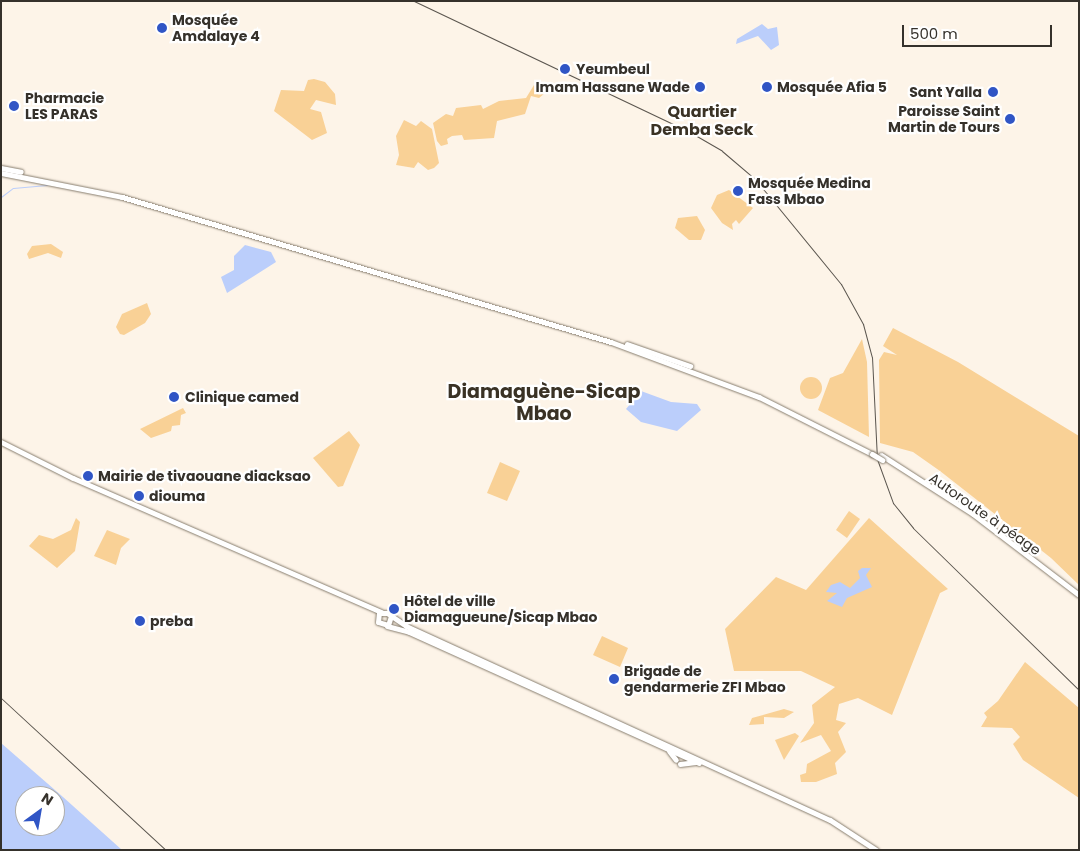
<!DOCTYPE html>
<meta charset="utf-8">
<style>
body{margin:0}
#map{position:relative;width:1080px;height:851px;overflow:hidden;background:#fdf4e8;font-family:Poppins,sans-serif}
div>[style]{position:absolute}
.green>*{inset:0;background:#f9d196}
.round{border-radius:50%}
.water>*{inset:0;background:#bbcefb}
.stream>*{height:1px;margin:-0.5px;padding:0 0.5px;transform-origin:0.5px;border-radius:0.5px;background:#bbcefb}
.roads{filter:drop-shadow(0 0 1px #877d6e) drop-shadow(0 0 1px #877d6e)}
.highway>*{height:5px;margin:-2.5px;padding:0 2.5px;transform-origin:2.5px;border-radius:2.5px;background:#fff}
.rail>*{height:1px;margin:-0.5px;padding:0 0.5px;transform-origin:0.5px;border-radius:0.5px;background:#5b564f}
.bridges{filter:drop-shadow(0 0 1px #877d6e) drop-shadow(0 0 1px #877d6e)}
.highway-bridge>*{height:5px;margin:-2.5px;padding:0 2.5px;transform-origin:2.5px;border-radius:2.5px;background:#fff}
.dots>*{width:14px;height:14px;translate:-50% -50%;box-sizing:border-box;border:2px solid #fff;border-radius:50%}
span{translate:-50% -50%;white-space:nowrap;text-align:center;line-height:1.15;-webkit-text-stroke:4.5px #fff;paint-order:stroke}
.poi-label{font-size:14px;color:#35312b;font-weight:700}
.left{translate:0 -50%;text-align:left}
.right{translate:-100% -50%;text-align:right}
.street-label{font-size:14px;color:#35312b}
.quarter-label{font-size:16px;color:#3a3225;font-weight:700}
.district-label{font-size:19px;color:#3a3225;font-weight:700}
.frame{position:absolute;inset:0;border:2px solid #35312b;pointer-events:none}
.north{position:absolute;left:15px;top:786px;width:50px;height:50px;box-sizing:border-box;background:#fff;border:1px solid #aeadaa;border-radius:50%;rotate:32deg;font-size:14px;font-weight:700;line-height:20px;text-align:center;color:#35312b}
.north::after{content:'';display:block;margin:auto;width:18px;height:22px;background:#3055c5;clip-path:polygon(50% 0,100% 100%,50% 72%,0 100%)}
.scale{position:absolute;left:902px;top:25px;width:150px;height:22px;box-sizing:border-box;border:2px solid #35312b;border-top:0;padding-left:6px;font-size:15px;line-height:18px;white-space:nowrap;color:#35312b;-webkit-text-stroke:4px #fff;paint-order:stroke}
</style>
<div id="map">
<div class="green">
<i style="clip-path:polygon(314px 79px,325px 82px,335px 94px,336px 105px,316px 100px,310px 109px,321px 112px,327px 133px,312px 140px,274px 111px,281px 90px,304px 91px,308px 80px)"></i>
<i style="clip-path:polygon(534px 85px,545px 93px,539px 98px,531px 96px,525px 114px,497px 121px,494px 138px,464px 140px,462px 135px,452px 136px,447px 139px,448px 144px,441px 146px,437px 141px,433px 123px,446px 114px,453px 116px,456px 108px,481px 105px,483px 109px,499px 101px,526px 98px)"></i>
<i style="clip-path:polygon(404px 120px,416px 126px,421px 121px,432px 129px,439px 163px,434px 168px,428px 170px,418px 162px,414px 168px,396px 165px,399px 155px,396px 136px)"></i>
<i style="clip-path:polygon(729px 190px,753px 208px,739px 224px,736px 220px,732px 224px,733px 230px,722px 223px,711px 208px,717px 195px)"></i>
<i style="clip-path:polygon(697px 216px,705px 230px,701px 240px,689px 240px,675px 228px,678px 218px)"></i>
<i style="clip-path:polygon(51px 244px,63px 252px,61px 258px,48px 253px,29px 259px,27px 254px,32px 246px)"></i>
<i style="clip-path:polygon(147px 303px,151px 314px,145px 323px,124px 335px,120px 334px,116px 327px,122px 314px)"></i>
<i style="clip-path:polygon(893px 328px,958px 362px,1079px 436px,1079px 585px,1051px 558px,940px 471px,913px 452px,880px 443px,879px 360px,884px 352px,897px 355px,883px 346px)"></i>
<i style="clip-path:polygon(862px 339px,867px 362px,869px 437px,818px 410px,830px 378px,843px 373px)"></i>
<i class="round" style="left:800px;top:377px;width:22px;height:22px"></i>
<i style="clip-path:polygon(183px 408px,186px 413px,181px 415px,180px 425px,172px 426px,171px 431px,151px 438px,140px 429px)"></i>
<i style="clip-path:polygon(349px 431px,360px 445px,343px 486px,338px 487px,313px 458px)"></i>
<i style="clip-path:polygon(500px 462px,520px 471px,507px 501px,487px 493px)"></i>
<i style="clip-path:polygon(849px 511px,860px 519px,847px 538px,836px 530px)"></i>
<i style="clip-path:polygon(76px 518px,80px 522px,75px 551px,57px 568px,29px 546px,39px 535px,53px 539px,71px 530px)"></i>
<i style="clip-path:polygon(869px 518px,948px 589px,940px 593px,892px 715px,858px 698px,839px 704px,836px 720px,846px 723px,838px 732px,846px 752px,835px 763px,837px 774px,816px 782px,801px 782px,800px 775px,806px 773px,807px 764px,831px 751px,821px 735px,800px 743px,814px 723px,812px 705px,835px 687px,801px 671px,734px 671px,725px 629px,776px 577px,806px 590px)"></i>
<i style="clip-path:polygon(107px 530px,130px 539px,121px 548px,116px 565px,94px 556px)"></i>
<i style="clip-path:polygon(602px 636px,628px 648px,620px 667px,593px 655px)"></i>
<i style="clip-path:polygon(1025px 662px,1079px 708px,1079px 798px,1023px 760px,1013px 744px,1020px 737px,1012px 728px,981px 727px,987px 717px,984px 713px,998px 701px)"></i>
<i style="clip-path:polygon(784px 709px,794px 712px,784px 718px,764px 717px,764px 724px,749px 725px,752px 718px)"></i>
<i style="clip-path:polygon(795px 733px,799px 736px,784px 760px,775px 740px)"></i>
</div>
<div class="water">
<i style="clip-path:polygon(762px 24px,768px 29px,777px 27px,779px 45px,771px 50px,758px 36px,736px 44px,737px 39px)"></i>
<i style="clip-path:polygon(245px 245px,271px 252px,276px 262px,227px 293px,221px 277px,234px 270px,234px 256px)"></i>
<i style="clip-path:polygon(641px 391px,671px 402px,697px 404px,701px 410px,677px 431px,641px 422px,626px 409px)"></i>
<i style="clip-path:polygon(862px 568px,871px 568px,866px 575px,872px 587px,847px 598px,842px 607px,827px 601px,837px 593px,826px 592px,831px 585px,840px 582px,850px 588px,860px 578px,858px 571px)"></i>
<i style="clip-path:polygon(evenodd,1px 743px,63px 797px,122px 850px,1px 850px,1px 743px,25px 796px,55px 796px,55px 826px,25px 826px,25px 796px)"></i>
</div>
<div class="stream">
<i style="left:1px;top:197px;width:15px;rotate:-37deg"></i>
<i style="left:13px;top:188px;width:34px;rotate:-5deg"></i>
</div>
<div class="roads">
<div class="highway">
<i style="left:1px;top:168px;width:20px;rotate:11deg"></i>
<i style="left:1px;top:173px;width:123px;rotate:11.2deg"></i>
<i style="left:122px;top:197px;width:510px;rotate:16.52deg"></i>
<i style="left:611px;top:342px;width:158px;rotate:20.4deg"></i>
<i style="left:759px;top:397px;width:127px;rotate:26.8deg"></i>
<i style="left:627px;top:344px;width:67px;rotate:19.2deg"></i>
<i style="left:1px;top:442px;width:80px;rotate:26.6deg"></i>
<i style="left:73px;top:478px;width:336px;rotate:23.5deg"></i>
<i style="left:881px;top:455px;width:109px;rotate:32.7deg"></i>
<i style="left:973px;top:514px;width:133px;rotate:37.4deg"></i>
<i style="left:391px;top:616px;width:9px;rotate:108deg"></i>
<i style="left:388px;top:625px;width:10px;rotate:-163deg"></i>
<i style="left:378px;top:622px;width:9px;rotate:-84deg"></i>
<i style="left:379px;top:613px;width:8px"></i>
<i style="left:387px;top:613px;width:23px;rotate:34deg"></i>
<i style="left:406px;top:626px;width:466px;rotate:24.6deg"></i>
<i style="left:830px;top:820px;width:55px;rotate:33.1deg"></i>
<i style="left:387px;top:626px;width:23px;rotate:15deg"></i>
<i style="left:409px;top:632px;width:318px;rotate:24.3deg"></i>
<i style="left:669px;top:751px;width:11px;rotate:52deg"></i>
<i style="left:680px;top:764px;width:16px;rotate:-7deg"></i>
</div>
</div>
<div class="rail">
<i style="left:414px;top:1px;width:303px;rotate:25.4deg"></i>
<i style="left:688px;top:131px;width:39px;rotate:30deg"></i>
<i style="left:722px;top:151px;width:43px;rotate:40.3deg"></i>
<i style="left:755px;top:179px;width:136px;rotate:50.7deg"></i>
<i style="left:841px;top:284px;width:46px;rotate:61.2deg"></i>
<i style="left:863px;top:324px;width:34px;rotate:75deg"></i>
<i style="left:872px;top:357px;width:102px;rotate:87.2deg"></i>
<i style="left:877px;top:459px;width:47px;rotate:70deg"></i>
<i style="left:893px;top:503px;width:32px;rotate:51deg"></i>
<i style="left:913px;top:528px;width:232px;rotate:44.3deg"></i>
<i style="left:1px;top:698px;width:224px;rotate:42.7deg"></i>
</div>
<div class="bridges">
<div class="highway-bridge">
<i style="left:872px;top:454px;width:12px;rotate:31deg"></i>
</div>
</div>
<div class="dots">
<i style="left:162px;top:28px;background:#3055c5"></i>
<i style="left:565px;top:69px;background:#3055c5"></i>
<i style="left:700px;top:87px;background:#3055c5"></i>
<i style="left:767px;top:87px;background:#3055c5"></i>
<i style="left:993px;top:92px;background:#3055c5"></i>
<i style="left:14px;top:106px;background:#3055c5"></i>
<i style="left:1010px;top:119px;background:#3055c5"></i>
<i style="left:738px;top:191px;background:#3055c5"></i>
<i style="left:174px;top:397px;background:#3055c5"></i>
<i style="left:88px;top:476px;background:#3055c5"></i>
<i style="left:139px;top:496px;background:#3055c5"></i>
<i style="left:394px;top:609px;background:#3055c5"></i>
<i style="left:140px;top:621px;background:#3055c5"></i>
<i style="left:614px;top:679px;background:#3055c5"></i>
</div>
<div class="poi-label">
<span class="left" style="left:172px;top:28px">Mosquée<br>Amdalaye 4</span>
<span class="left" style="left:576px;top:69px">Yeumbeul</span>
<span class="right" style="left:690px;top:87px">Imam Hassane Wade</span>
<span class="left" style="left:777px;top:87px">Mosquée Afia 5</span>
<span class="right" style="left:982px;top:92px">Sant Yalla</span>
<span class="left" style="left:25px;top:106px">Pharmacie<br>LES PARAS</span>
<span class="right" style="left:1000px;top:119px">Paroisse Saint<br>Martin de Tours</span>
<span class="left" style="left:748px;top:191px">Mosquée Medina<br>Fass Mbao</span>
<span class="left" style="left:185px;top:397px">Clinique camed</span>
<span class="left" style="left:98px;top:476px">Mairie de tivaouane diacksao</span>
<span class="left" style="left:149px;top:496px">diouma</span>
<span class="left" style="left:404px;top:609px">Hôtel de ville<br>Diamagueune/Sicap Mbao</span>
<span class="left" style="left:150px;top:621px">preba</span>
<span class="left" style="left:624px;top:679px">Brigade de<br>gendarmerie ZFI Mbao</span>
</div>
<div class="street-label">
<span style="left:985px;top:514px;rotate:35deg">Autoroute à péage</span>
</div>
<div class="quarter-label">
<span style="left:702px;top:121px">Quartier<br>Demba Seck</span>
</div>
<div class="district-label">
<span style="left:544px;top:403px">Diamaguène-Sicap<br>Mbao</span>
</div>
<div class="frame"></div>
<div class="north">N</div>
<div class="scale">500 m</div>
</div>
